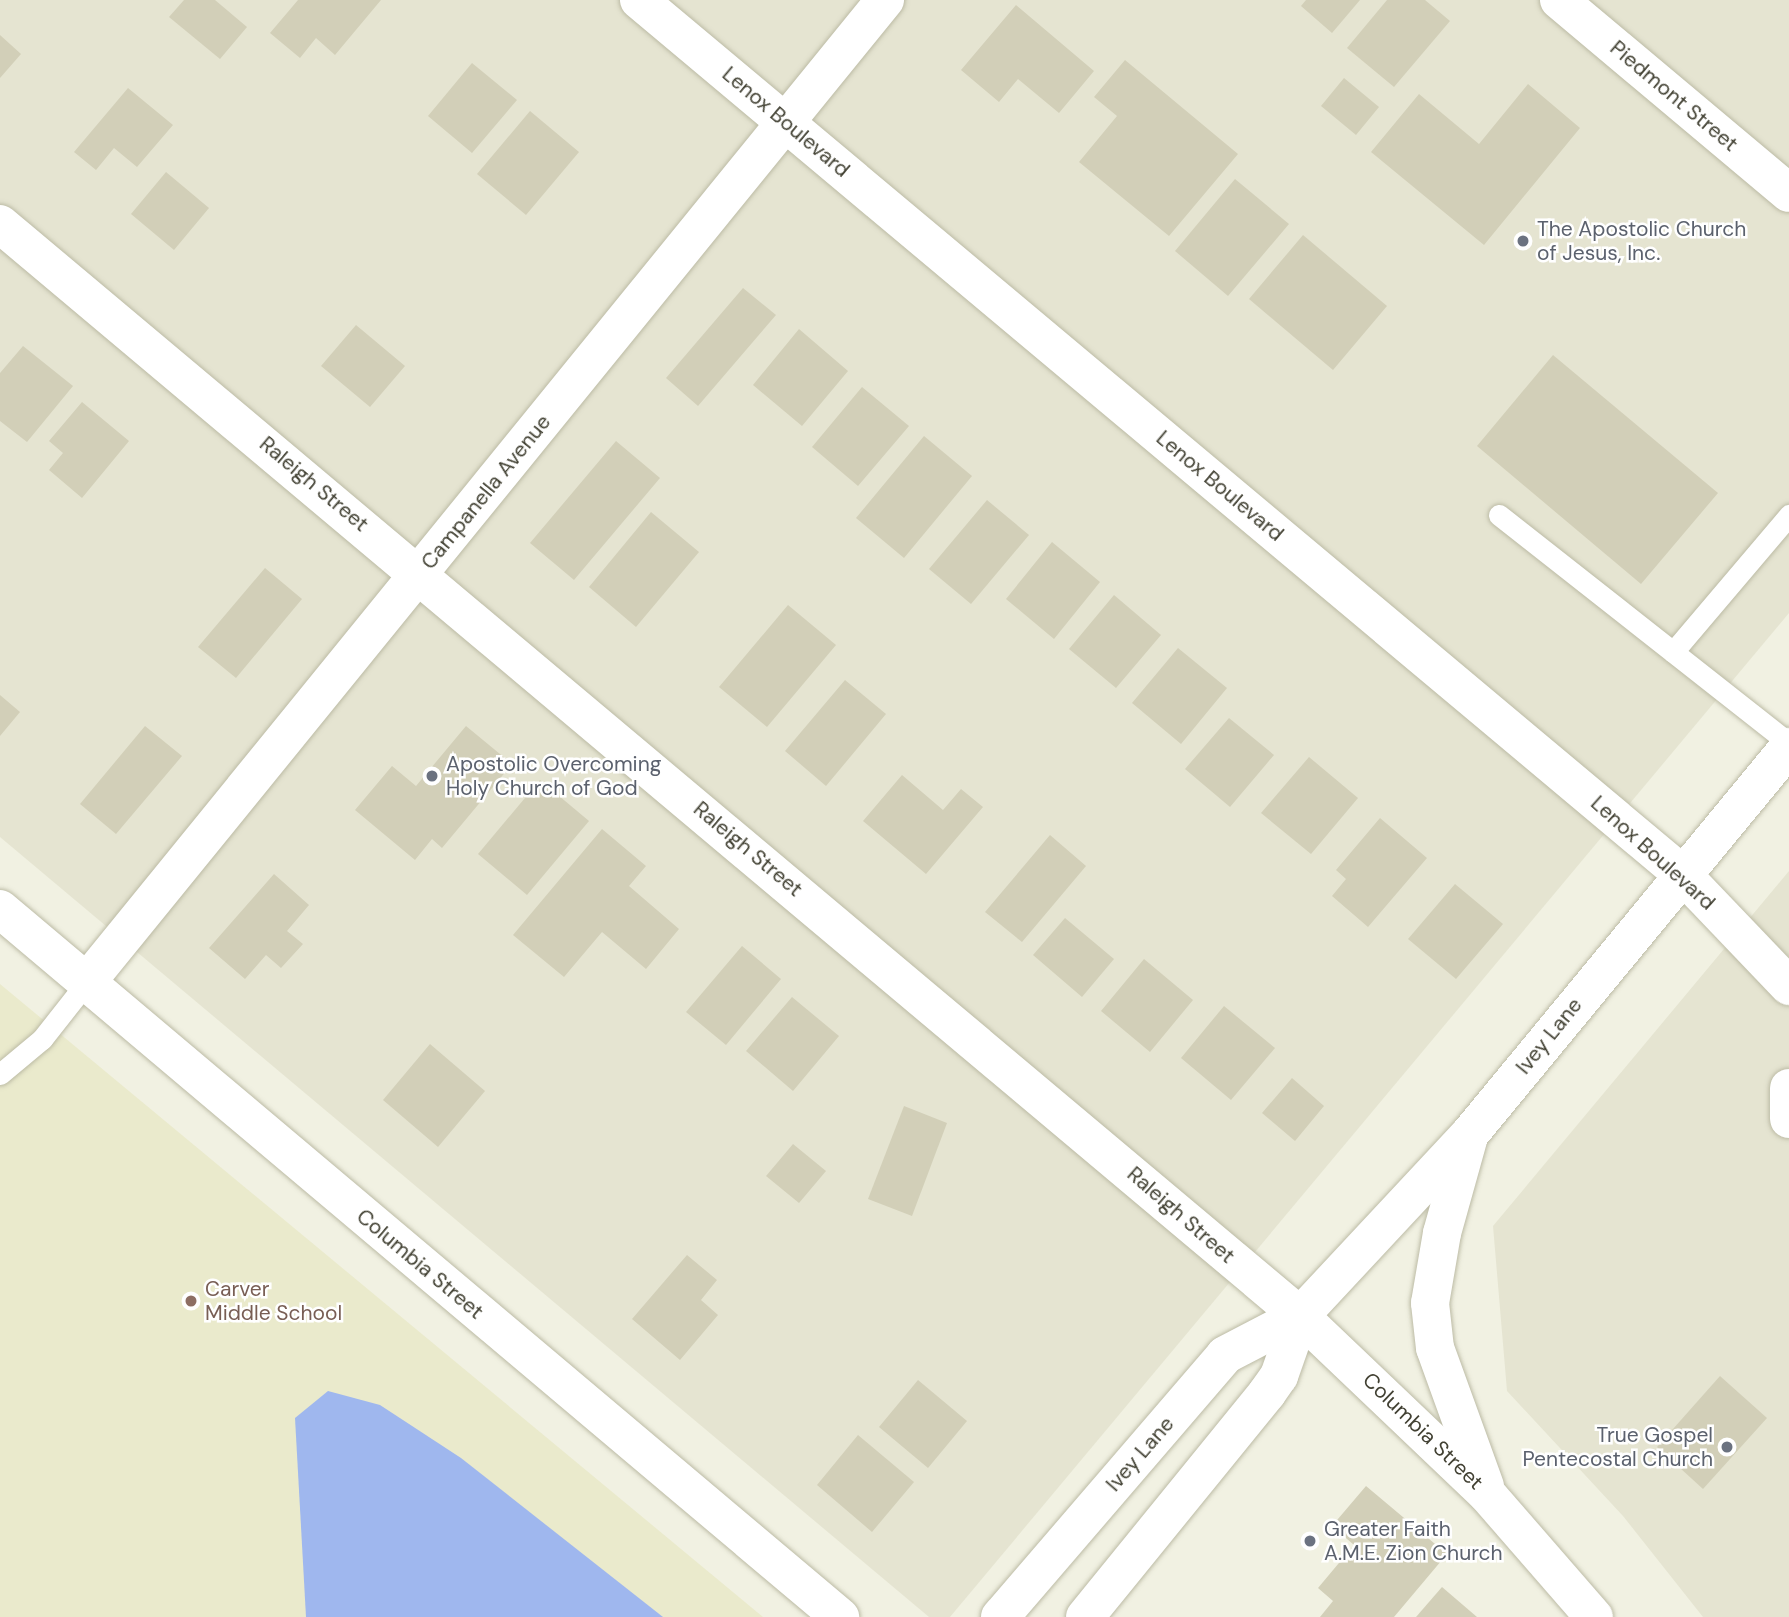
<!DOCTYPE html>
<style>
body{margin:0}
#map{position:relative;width:1789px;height:1617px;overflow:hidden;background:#f1f1e2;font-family:"DM Sans",sans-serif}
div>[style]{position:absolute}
.residential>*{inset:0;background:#e5e4d1}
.education>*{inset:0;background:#eaeacc}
.water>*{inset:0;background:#9fb7ee}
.building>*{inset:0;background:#d2cfb8}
.roads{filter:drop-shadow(0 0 2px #bcbba5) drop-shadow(0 0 2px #bcbba5)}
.service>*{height:21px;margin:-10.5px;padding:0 10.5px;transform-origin:10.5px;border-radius:10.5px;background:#fff}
.minor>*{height:38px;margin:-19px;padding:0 19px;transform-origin:19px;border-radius:19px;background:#fff}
.tertiary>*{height:38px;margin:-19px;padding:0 19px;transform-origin:19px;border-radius:19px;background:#fff}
.dots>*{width:19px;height:19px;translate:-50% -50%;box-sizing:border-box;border:4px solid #fff;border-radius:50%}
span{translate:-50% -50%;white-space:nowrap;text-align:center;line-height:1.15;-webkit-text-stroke:5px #fff;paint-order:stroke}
.street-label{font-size:21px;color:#424133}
.worship-label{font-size:21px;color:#5b616d}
.left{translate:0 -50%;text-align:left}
.right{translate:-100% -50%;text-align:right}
.education-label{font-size:21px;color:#785e54}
</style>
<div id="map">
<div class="residential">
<i style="clip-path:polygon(0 0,1789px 0,1789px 613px,950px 1617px,929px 1617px,0 837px)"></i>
<i style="clip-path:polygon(1789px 871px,1789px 1617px,1703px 1617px,1623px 1516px,1507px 1391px,1493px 1226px)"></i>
</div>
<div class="education">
<i style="clip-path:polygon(0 984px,763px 1617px,0 1617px)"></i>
</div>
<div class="water">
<i style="clip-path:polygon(328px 1391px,380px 1405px,461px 1458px,663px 1617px,306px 1617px,295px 1418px)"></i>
</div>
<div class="building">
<i style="clip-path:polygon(184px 0,215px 0,247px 27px,220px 59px,169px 17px)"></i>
<i style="clip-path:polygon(298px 0,381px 0,335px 55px,316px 38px,300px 58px,270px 33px)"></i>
<i style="clip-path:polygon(1306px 0,1360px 0,1332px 33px,1301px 6px)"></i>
<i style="clip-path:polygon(1387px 0,1425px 0,1450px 21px,1394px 87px,1347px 48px)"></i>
<i style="clip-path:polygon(1016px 5px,1094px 71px,1059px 113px,1018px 79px,999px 102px,961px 70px)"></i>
<i style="clip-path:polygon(0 35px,21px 54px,0 78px)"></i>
<i style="clip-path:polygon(1125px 60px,1238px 154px,1169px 236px,1079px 162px,1117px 116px,1094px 97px)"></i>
<i style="clip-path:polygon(472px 63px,517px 100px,472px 153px,428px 116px)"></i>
<i style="clip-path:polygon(1344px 78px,1379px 107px,1356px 135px,1321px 106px)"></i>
<i style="clip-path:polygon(1528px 84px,1580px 128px,1484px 245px,1371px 152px,1419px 94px,1479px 144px)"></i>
<i style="clip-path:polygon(128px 88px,173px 125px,137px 167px,114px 148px,96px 170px,74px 152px)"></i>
<i style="clip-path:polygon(530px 111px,579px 152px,526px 215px,477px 174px)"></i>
<i style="clip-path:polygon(166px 172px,209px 208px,174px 250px,131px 214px)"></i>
<i style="clip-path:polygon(1235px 179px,1289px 224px,1228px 296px,1175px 251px)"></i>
<i style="clip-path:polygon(1303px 235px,1387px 306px,1333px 370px,1249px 299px)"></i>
<i style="clip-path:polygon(743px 288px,776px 315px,698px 406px,666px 378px)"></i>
<i style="clip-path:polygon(356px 325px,405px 366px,370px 407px,321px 366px)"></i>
<i style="clip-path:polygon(799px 329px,848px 371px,802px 426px,753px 385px)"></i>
<i style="clip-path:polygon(23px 346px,73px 386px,27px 442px,0 421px,0 373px)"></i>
<i style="clip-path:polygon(1553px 355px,1718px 493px,1641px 584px,1477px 446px)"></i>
<i style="clip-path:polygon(862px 387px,909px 426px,858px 486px,812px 447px)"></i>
<i style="clip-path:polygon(82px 402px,129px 441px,82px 498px,49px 470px,63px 453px,49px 441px)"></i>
<i style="clip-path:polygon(924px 436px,972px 476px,904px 558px,856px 518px)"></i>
<i style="clip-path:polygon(616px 441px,660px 478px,574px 580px,530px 543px)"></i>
<i style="clip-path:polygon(987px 500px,1029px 535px,971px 604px,929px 569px)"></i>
<i style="clip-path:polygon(651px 512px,699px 552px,636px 627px,589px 587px)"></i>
<i style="clip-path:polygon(1052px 542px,1100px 582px,1054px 639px,1006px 599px)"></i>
<i style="clip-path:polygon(265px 568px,302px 599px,236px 678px,198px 647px)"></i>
<i style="clip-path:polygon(1114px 595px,1161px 635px,1116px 688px,1069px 649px)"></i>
<i style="clip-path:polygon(788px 605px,836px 645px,767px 727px,719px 687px)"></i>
<i style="clip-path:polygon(1178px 648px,1227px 688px,1181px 744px,1132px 703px)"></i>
<i style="clip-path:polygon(845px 680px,886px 714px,826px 786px,785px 751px)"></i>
<i style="clip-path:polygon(0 695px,20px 712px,0 736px)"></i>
<i style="clip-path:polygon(1229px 718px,1274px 755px,1230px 807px,1185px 769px)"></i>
<i style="clip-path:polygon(145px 726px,182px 756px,116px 834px,80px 804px)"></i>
<i style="clip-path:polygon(466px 726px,512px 764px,442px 848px,432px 839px,415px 860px,355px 810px,392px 766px,416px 786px)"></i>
<i style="clip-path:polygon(1309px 757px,1358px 798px,1311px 854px,1261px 813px)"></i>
<i style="clip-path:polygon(902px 775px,943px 810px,961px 789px,983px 807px,926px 874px,863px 821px)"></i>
<i style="clip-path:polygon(540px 780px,589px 821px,527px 895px,478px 854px)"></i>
<i style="clip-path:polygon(1380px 818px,1427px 858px,1368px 927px,1332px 896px,1346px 879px,1336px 870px)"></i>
<i style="clip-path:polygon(602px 829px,646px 866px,629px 886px,679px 929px,646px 969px,602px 932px,564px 977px,513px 935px)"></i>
<i style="clip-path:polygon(1050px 835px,1086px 866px,1022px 942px,985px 912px)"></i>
<i style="clip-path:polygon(274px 874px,309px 905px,287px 931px,303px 944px,281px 968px,266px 955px,245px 979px,209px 948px)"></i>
<i style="clip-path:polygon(1455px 884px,1503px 924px,1456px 979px,1408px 939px)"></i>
<i style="clip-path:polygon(1065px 918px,1114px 959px,1082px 997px,1033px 955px)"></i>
<i style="clip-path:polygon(742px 946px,781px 979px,726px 1045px,686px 1012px)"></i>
<i style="clip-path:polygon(1144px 959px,1193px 1000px,1150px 1052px,1101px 1011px)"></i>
<i style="clip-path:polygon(792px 997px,839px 1036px,793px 1091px,746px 1051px)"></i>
<i style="clip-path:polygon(1224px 1006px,1275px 1048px,1231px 1100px,1181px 1058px)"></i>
<i style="clip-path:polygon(430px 1044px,485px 1091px,438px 1147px,383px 1100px)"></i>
<i style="clip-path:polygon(1292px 1078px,1324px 1106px,1295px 1141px,1262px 1113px)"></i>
<i style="clip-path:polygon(904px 1106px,947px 1123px,912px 1216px,868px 1199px)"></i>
<i style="clip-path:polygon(793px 1144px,826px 1171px,799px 1203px,766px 1176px)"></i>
<i style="clip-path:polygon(687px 1255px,717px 1280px,701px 1300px,718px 1315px,680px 1360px,632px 1319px)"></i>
<i style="clip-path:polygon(1720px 1376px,1767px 1418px,1703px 1489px,1657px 1447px)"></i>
<i style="clip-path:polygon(918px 1380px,967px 1421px,928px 1468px,879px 1427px)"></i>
<i style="clip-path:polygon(858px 1435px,914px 1482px,872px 1532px,817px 1485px)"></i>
<i style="clip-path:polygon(1366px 1486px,1447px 1554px,1394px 1617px,1320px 1617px,1333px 1601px,1318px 1588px,1354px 1545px,1332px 1526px)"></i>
<i style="clip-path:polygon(1442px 1587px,1477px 1617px,1416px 1617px)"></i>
</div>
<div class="roads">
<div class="service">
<i style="left:1499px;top:515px;width:369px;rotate:38.2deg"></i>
<i style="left:1673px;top:652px;width:180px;rotate:-49.7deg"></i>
<i style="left:0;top:1074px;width:55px;rotate:-39.8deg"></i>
<i style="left:42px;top:1039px;width:71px;rotate:-51.8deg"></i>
</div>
<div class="minor">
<i style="left:639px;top:0;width:1361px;rotate:39.96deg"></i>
<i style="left:1682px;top:874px;width:155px;rotate:46.3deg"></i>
<i style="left:1559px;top:0;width:300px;rotate:40deg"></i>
<i style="left:0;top:909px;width:1099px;rotate:40.13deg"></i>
<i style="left:86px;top:983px;width:1267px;rotate:-50.9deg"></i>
<i style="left:1789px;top:1088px;width:31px;rotate:90deg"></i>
</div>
<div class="tertiary">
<i style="left:0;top:224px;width:1698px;rotate:40.03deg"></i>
<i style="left:1300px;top:1316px;width:258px;rotate:43.6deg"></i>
<i style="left:1487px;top:1494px;width:163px;rotate:49deg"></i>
<i style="left:1468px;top:1140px;width:97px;rotate:105.6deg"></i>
<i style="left:1442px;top:1233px;width:71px;rotate:99.7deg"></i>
<i style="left:1430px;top:1303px;width:45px;rotate:83.7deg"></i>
<i style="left:1435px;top:1348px;width:147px;rotate:70.1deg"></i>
<i style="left:1000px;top:1617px;width:345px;rotate:-49.3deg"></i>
<i style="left:1225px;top:1355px;width:85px;rotate:-27.5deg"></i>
<i style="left:1300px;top:1316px;width:248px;rotate:-47deg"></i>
<i style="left:1469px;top:1135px;width:503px;rotate:-50.49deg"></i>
<i style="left:1085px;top:1617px;width:289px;rotate:-50.9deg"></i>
<i style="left:1267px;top:1393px;width:21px;rotate:-55deg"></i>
<i style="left:1279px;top:1376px;width:64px;rotate:-70.7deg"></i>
</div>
</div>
<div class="dots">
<i style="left:1523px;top:241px;background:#6b7280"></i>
<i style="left:432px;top:776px;background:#6b7280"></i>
<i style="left:191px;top:1301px;background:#8d6e63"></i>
<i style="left:1727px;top:1447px;background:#6b7280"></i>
<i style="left:1310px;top:1541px;background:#6b7280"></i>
</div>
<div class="street-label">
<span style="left:1674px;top:96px;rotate:40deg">Piedmont Street</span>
<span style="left:786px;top:122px;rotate:40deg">Lenox Boulevard</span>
<span style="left:314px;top:484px;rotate:40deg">Raleigh Street</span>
<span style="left:1220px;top:486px;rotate:40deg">Lenox Boulevard</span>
<span style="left:486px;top:492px;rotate:-51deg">Campanella Avenue</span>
<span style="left:748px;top:849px;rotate:40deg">Raleigh Street</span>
<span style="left:1653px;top:853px;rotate:42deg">Lenox Boulevard</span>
<span style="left:1549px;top:1036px;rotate:-51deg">Ivey Lane</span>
<span style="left:1181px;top:1215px;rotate:41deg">Raleigh Street</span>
<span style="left:420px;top:1264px;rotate:40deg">Columbia Street</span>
<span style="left:1423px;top:1431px;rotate:44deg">Columbia Street</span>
<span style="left:1140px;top:1454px;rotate:-49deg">Ivey Lane</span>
</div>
<div class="worship-label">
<span class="left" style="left:1537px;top:241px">The Apostolic Church<br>of Jesus, Inc.</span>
<span class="left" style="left:446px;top:776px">Apostolic Overcoming<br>Holy Church of God</span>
<span class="right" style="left:1713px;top:1447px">True Gospel<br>Pentecostal Church</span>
<span class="left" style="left:1324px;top:1541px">Greater Faith<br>A.M.E. Zion Church</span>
</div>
<div class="education-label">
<span class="left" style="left:205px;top:1301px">Carver<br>Middle School</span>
</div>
</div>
